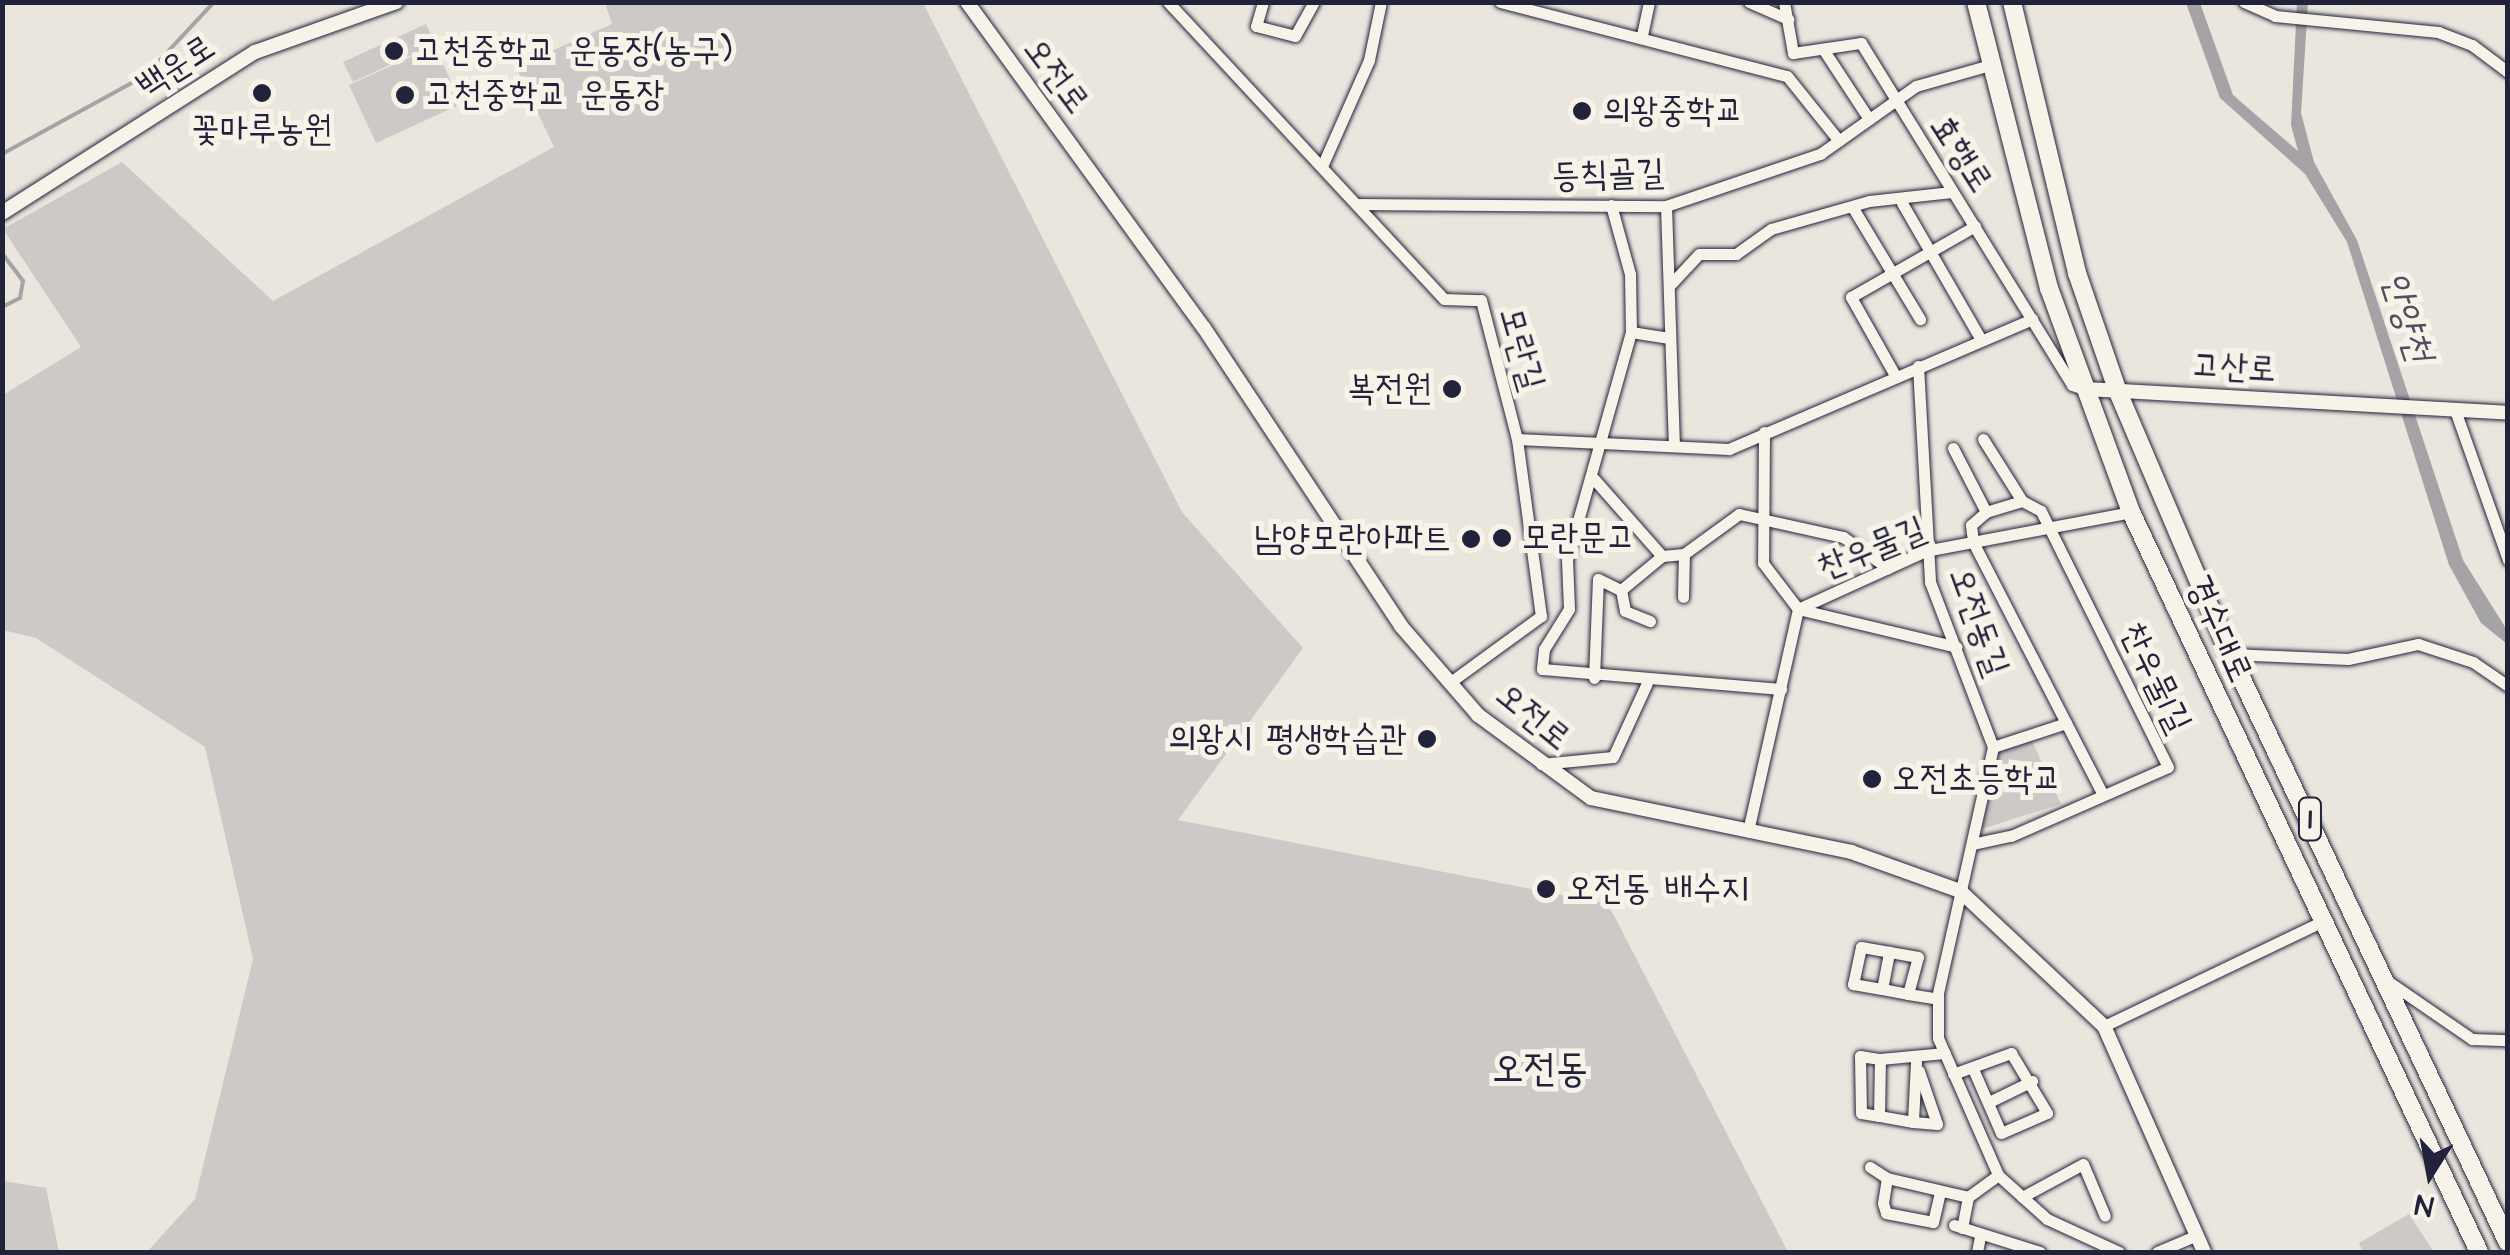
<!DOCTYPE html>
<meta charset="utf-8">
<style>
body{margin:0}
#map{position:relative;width:2510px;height:1255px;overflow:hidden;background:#eae6de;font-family:"Architects Daughter","Poor Story",sans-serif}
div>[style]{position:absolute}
.green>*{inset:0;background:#cdc9c6}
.water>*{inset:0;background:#a6a3a6}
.stream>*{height:4px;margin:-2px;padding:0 2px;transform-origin:2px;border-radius:2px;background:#a6a3a6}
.roads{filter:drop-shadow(0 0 2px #22223b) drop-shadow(0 0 2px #22223b)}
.minor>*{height:11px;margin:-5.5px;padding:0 5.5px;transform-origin:5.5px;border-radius:5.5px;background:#f7f3e8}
.tertiary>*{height:14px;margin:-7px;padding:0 7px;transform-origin:7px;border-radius:7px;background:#f7f3e8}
.primary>*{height:18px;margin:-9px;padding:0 9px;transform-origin:9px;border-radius:9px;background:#f7f3e8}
.dots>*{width:28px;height:28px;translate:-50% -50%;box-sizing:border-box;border:5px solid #f7f3e8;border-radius:50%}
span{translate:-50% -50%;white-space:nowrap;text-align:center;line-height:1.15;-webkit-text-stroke:10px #f7f3e8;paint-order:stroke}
.shield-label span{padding:2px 8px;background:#f7f3e8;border:2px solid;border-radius:8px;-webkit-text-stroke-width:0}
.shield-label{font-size:32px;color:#22223b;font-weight:700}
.poi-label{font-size:35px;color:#22223b}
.left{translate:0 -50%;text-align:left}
.right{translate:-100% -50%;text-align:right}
.street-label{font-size:35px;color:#22223b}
.water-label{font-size:38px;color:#504f60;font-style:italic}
.quarter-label{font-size:40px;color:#22223b}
.frame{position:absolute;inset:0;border:5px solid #22223b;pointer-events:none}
.north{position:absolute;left:2380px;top:1125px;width:100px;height:100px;-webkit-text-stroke:8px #f7f3e8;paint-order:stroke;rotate:191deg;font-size:28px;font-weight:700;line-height:40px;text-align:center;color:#22223b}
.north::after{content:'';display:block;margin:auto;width:35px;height:45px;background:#22223b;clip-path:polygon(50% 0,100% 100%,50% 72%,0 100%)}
</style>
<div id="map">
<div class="green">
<i style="clip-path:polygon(605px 3px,923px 3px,1182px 512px,1303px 648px,1178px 820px,1608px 904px,1788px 1252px,147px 1252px,195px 1199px,253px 959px,205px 747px,36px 638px,3px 630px,3px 395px,81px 347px,3px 229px,122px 162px,273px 301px,554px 147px,516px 67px,612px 24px)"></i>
<i style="clip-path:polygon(426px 24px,435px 44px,353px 82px,343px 62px)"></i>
<i style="clip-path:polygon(435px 46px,461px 104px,376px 143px,349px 85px)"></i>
<i style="clip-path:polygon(2032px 741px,2061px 804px,1982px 829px,1999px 750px)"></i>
<i style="clip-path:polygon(3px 1181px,46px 1188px,59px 1252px,3px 1252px)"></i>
<i style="clip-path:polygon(2409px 1214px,2434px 1252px,2363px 1252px,2359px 1243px)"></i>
</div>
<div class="water">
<i style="clip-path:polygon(2186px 3px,2200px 3px,2233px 95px,2298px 151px,2291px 125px,2297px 3px,2308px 3px,2301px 113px,2314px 162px,2357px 240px,2463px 560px,2507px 630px,2507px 644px,2481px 623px,2449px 565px,2347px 242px,2305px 174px,2220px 98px)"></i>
</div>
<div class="stream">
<i style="left:2px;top:154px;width:164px;rotate:-28.7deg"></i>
<i style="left:146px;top:75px;width:100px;rotate:-47deg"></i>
<i style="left:2px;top:253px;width:35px;rotate:53deg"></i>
<i style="left:23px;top:281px;width:17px;rotate:100deg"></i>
<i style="left:20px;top:298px;width:20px;rotate:153deg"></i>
</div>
<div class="roads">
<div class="minor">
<i style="left:1168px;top:2px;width:405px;rotate:47.1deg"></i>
<i style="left:1444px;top:299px;width:37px;rotate:2deg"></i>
<i style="left:1481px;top:300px;width:144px;rotate:75.5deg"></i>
<i style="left:1517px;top:439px;width:179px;rotate:82.3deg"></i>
<i style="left:1541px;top:616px;width:114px;rotate:143.9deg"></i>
<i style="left:1263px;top:2px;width:25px;rotate:106deg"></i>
<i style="left:1256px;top:26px;width:40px;rotate:14.4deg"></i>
<i style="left:1295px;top:36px;width:39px;rotate:-61deg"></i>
<i style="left:1500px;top:2px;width:296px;rotate:14.5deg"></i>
<i style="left:1787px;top:76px;width:83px;rotate:51.3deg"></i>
<i style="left:1749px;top:2px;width:43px;rotate:23.6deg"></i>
<i style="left:1784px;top:2px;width:52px;rotate:80deg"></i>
<i style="left:1793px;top:53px;width:69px;rotate:-8.4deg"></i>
<i style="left:1861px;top:43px;width:402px;rotate:58.3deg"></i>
<i style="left:2072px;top:385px;width:13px;rotate:18deg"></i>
<i style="left:2244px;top:2px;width:34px;rotate:24deg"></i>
<i style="left:2275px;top:16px;width:164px;rotate:5.6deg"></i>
<i style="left:2438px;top:32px;width:36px;rotate:21deg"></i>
<i style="left:2472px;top:45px;width:45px;rotate:36.9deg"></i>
<i style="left:1642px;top:35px;width:34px;rotate:-78deg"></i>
<i style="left:1823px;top:49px;width:84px;rotate:56.7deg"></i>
<i style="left:1323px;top:164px;width:114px;rotate:-66.1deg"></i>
<i style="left:1369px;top:60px;width:59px;rotate:-78.3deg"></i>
<i style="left:1902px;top:203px;width:156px;rotate:60deg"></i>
<i style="left:1359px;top:204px;width:307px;rotate:0.4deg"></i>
<i style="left:1666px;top:206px;width:163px;rotate:-18.7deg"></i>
<i style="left:1820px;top:154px;width:118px;rotate:-35.3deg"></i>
<i style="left:1916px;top:86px;width:77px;rotate:-15.8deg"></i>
<i style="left:1611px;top:205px;width:72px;rotate:74.6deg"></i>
<i style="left:1630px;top:274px;width:58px;rotate:89deg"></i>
<i style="left:1631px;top:332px;width:236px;rotate:105.7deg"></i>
<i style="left:1567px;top:559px;width:50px;rotate:87.7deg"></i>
<i style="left:1569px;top:609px;width:47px;rotate:122deg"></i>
<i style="left:1544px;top:649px;width:20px;rotate:96deg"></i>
<i style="left:1542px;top:669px;width:240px;rotate:4.8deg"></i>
<i style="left:1666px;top:206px;width:240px;rotate:88.1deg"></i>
<i style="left:1853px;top:208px;width:130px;rotate:58.9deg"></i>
<i style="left:1670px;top:285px;width:42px;rotate:-46.9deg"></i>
<i style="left:1699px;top:254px;width:37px"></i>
<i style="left:1736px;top:254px;width:43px;rotate:-35.5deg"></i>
<i style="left:1771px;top:229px;width:102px;rotate:-15.9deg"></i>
<i style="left:1869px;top:201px;width:83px;rotate:-6.2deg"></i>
<i style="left:1631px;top:332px;width:37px;rotate:9deg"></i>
<i style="left:1918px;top:366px;width:216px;rotate:86.8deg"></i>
<i style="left:1930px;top:582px;width:177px;rotate:69.1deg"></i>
<i style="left:1993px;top:747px;width:253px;rotate:102.6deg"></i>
<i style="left:1938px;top:994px;width:44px;rotate:90deg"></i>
<i style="left:1938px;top:1038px;width:150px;rotate:66.3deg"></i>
<i style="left:1998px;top:1175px;width:66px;rotate:41.9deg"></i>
<i style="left:2047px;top:1219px;width:79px;rotate:24.6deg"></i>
<i style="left:1896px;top:377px;width:92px;rotate:-119.4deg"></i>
<i style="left:1851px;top:297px;width:143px;rotate:-29.8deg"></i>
<i style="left:2455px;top:410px;width:159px;rotate:70.5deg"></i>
<i style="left:1764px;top:432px;width:131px;rotate:90.4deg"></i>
<i style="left:1763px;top:563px;width:58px;rotate:52.7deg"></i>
<i style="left:1798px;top:609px;width:163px;rotate:13.4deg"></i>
<i style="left:1517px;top:439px;width:212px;rotate:2.7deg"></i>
<i style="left:1729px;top:449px;width:330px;rotate:-23.2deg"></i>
<i style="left:1983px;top:439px;width:73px;rotate:57.8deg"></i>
<i style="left:1953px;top:448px;width:72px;rotate:62.7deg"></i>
<i style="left:1594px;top:479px;width:103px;rotate:48.6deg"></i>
<i style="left:1621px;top:590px;width:21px;rotate:79deg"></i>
<i style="left:1625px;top:611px;width:27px;rotate:22deg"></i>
<i style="left:1683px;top:597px;width:43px;rotate:-88.7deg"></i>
<i style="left:2230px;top:654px;width:118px;rotate:2.4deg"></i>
<i style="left:2348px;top:659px;width:72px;rotate:-12.1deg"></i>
<i style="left:2418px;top:644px;width:58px;rotate:18.1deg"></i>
<i style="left:2473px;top:662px;width:42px;rotate:34.4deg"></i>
<i style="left:1594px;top:678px;width:99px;rotate:-87.7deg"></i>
<i style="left:1598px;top:579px;width:25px;rotate:26deg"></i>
<i style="left:1621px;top:590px;width:53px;rotate:-39.7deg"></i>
<i style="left:1662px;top:556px;width:22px;rotate:-5deg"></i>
<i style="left:1684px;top:554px;width:68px;rotate:-36deg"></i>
<i style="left:1739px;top:514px;width:107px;rotate:12.5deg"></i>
<i style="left:1843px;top:537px;width:55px;rotate:34.6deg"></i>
<i style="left:1993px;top:747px;width:77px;rotate:-18.2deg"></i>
<i style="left:1541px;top:764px;width:72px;rotate:-5.6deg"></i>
<i style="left:1613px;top:757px;width:81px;rotate:-65.3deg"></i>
<i style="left:1748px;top:831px;width:228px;rotate:-77.3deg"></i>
<i style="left:1798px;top:609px;width:140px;rotate:-24.5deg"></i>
<i style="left:1925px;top:551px;width:210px;rotate:-10.7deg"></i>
<i style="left:1972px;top:844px;width:40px;rotate:-12deg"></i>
<i style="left:2011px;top:836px;width:171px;rotate:-23.7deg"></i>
<i style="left:2168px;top:767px;width:286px;rotate:-116.4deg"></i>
<i style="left:2041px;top:511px;width:21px;rotate:-152deg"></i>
<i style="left:2022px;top:501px;width:38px;rotate:163deg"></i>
<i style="left:1986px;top:512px;width:20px;rotate:139deg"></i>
<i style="left:1971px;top:525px;width:17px;rotate:83deg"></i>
<i style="left:1973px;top:542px;width:284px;rotate:62.8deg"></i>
<i style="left:2389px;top:982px;width:101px;rotate:34.5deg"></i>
<i style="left:2472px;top:1039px;width:36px;rotate:2deg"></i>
<i style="left:1882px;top:989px;width:38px;rotate:-79deg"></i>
<i style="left:1908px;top:994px;width:38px;rotate:-75deg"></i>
<i style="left:1918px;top:957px;width:58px;rotate:-170deg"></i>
<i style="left:1861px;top:947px;width:38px;rotate:102deg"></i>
<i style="left:1853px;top:984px;width:29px;rotate:10deg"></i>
<i style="left:1882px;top:989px;width:26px;rotate:11deg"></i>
<i style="left:1908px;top:994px;width:30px;rotate:9deg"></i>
<i style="left:2104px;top:1026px;width:241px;rotate:-25.6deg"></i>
<i style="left:1916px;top:1062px;width:60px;rotate:92.9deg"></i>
<i style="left:1913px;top:1122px;width:35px;rotate:-170deg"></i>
<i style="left:1879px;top:1116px;width:57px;rotate:-89deg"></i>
<i style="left:1880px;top:1059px;width:65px;rotate:-5.3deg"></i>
<i style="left:1953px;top:1074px;width:62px;rotate:-19.9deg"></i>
<i style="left:2011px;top:1053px;width:70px;rotate:59deg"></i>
<i style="left:2047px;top:1113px;width:50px;rotate:156.5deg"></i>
<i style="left:2001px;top:1133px;width:70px;rotate:-113.6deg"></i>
<i style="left:1989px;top:1102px;width:48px;rotate:-26deg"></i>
<i style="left:1879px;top:1116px;width:18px;rotate:-171deg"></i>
<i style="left:1861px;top:1113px;width:57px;rotate:-91deg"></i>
<i style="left:1860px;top:1056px;width:20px;rotate:9deg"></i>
<i style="left:1913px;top:1122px;width:24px;rotate:5deg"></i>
<i style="left:1937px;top:1124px;width:56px;rotate:-108.8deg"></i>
<i style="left:1870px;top:1167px;width:20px;rotate:33deg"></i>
<i style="left:1940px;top:1192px;width:31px;rotate:103deg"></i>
<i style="left:1933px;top:1222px;width:48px;rotate:-169.2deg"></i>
<i style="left:1886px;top:1213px;width:10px;rotate:-107deg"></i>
<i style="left:1883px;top:1203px;width:25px;rotate:-81deg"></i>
<i style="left:1887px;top:1178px;width:83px;rotate:13.2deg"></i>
<i style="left:1968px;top:1197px;width:37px;rotate:-36deg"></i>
<i style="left:2022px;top:1197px;width:69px;rotate:-28.4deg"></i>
<i style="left:2083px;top:1164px;width:56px;rotate:67.1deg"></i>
<i style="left:1954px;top:1225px;width:90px;rotate:17.4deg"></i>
<i style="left:1962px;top:1228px;width:32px;rotate:-79deg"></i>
<i style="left:1977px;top:1252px;width:16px;rotate:-79deg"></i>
<i style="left:2157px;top:1252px;width:43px;rotate:-23deg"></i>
</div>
<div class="tertiary">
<i style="left:967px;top:2px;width:403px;rotate:54deg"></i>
<i style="left:1204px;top:328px;width:357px;rotate:56.5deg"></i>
<i style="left:1401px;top:626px;width:118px;rotate:49.1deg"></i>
<i style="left:1478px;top:715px;width:140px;rotate:36.3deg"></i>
<i style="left:1591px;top:798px;width:266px;rotate:11.7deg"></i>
<i style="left:1851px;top:852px;width:116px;rotate:19.7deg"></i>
<i style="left:1960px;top:891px;width:197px;rotate:43.2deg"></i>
<i style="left:2104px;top:1026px;width:247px;rotate:66.1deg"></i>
<i style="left:2px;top:213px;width:300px;rotate:-32.5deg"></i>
<i style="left:255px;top:52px;width:150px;rotate:-19.5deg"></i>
<i style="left:2084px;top:389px;width:425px;rotate:3.2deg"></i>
</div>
<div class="primary">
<i style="left:1976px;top:2px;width:295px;rotate:75.7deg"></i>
<i style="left:2049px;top:288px;width:239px;rotate:69.9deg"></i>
<i style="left:2131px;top:512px;width:818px;rotate:64.81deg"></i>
<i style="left:2012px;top:2px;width:279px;rotate:76.5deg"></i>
<i style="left:2077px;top:273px;width:126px;rotate:71deg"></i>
<i style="left:2118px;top:392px;width:285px;rotate:66.9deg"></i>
<i style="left:2230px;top:654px;width:651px;rotate:64.73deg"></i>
</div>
</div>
<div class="dots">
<i style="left:394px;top:51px;background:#22223b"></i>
<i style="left:262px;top:93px;background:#22223b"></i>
<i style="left:405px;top:95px;background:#22223b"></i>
<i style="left:1582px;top:111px;background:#22223b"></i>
<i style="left:1452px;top:389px;background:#22223b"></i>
<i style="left:1502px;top:538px;background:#22223b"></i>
<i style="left:1471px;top:539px;background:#22223b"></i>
<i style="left:1427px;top:739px;background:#22223b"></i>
<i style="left:1872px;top:779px;background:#22223b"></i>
<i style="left:1546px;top:889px;background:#22223b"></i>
</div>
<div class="shield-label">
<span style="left:2310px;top:819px">1</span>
</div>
<div class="poi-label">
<span class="left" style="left:414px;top:51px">고천중학교 운동장(농구)</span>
<span class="left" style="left:425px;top:95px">고천중학교 운동장</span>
<span class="left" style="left:1602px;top:111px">의왕중학교</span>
<span style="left:262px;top:130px">꽃마루농원</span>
<span class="right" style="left:1432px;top:389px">복전원</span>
<span class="left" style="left:1522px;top:538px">모란문고</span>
<span class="right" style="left:1451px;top:539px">남양모란아파트</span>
<span class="right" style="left:1407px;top:739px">의왕시 평생학습관</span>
<span class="left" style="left:1892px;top:779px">오전초등학교</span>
<span class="left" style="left:1566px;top:889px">오전동 배수지</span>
</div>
<div class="street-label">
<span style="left:176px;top:67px;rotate:-33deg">백운로</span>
<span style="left:1056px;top:76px;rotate:53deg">오전로</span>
<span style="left:1961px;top:154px;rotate:57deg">효행로</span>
<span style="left:1608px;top:175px;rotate:-2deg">등칙골길</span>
<span style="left:1521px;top:349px;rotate:74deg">모란길</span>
<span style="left:2234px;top:368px;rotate:3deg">고산로</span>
<span style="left:1872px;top:549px;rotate:-22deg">찬우물길</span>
<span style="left:1978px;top:622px;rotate:70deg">오전동길</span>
<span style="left:2219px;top:629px;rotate:66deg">경수대로</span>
<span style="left:2155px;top:678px;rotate:64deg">찬우물1길</span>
<span style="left:1533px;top:717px;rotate:39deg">오전로</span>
</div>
<div class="water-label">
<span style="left:2406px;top:317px;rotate:72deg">안양천</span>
</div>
<div class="quarter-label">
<span style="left:1540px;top:1070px">오전동</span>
</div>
<div class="frame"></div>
<div class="north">N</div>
</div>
